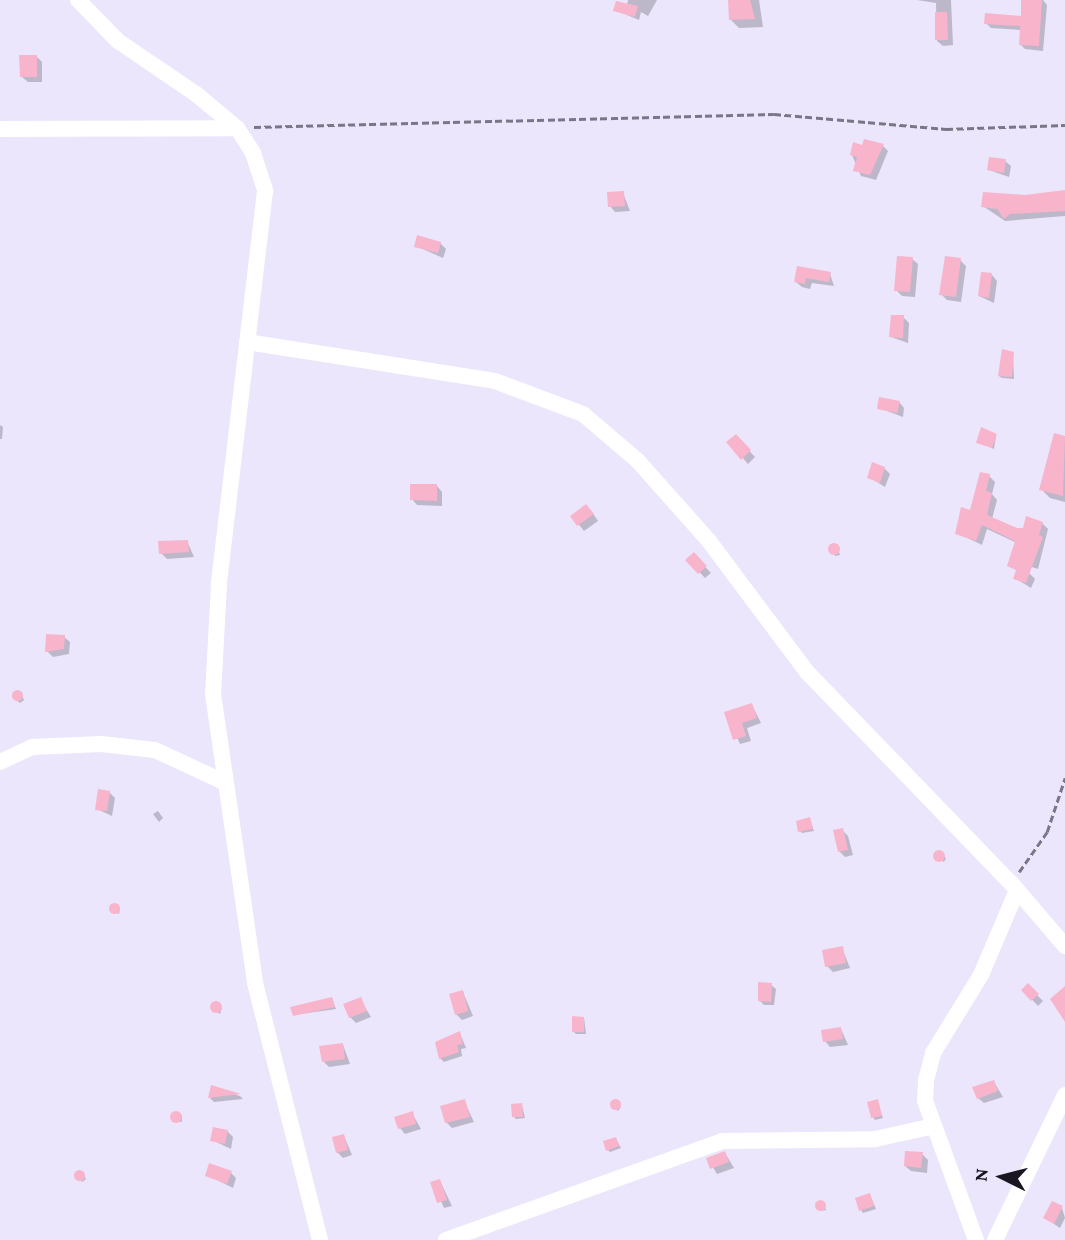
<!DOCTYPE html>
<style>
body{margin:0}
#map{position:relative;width:1065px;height:1240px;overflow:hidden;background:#ebe6fc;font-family:"Crimson Pro",serif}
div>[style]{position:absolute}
.shadow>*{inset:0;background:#0003}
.building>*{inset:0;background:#f8b4cb}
.round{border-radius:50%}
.path>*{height:2.5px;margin-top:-1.25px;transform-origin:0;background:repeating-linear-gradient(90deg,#7a7687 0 7px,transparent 0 10.5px)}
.minor>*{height:16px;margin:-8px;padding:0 8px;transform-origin:8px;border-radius:8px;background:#fff}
span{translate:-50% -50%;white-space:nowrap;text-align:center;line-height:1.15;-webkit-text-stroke:5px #ebe6fc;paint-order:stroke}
.north{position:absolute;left:967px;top:1142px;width:70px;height:70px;-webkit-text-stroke:5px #ebe6fc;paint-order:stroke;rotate:276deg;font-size:19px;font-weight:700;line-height:28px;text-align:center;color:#191622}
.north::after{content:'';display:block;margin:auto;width:24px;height:32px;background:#191622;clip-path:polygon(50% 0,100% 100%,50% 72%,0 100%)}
</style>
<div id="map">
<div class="shadow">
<i style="clip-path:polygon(628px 0,657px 0,648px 16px,641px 12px,639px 20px,615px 10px,627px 5px)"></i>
<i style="clip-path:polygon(730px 0,759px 0,763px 27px,739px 28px,730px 19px)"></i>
<i style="clip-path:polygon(917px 0,951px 0,953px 45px,943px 46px,937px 41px,936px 3px)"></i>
<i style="clip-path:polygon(1023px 0,1043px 0,1047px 5px,1043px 51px,1025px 49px,1020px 44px,1021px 30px,991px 28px,986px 23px,1023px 18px)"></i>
<i style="clip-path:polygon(36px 56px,42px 62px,42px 82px,28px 82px,22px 77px)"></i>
<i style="clip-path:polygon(883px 146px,888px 151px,876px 180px,861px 176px,852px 155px,863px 147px)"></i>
<i style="clip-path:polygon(1005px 161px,1011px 166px,1009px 177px,989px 170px)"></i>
<i style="clip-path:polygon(1065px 191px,1065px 216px,1005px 221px,983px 206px)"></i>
<i style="clip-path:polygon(623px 193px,630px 211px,615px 212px,610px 206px)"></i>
<i style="clip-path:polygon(440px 243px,446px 249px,443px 258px,416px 246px)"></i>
<i style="clip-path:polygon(912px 259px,918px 264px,915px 297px,902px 296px,896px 290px)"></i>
<i style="clip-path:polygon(960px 260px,966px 266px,961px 302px,947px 300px,941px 294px)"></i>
<i style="clip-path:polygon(799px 268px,830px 274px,834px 286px,812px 283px,810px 289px,802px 287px,796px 282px)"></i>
<i style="clip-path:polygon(992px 275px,997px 281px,994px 303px,979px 296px)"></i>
<i style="clip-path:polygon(903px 317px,909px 323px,908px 343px,891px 337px)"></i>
<i style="clip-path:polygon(1013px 354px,1014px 379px,1002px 378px,999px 376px)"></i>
<i style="clip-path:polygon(899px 402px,904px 408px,903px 417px,879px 408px)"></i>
<i style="clip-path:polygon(0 425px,3px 427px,2px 439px,0 439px)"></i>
<i style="clip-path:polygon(996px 436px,994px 449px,978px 442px)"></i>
<i style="clip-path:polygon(1055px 436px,1065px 438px,1065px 502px,1050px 498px,1041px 489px)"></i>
<i style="clip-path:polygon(736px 437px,755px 457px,748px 464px,729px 442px)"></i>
<i style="clip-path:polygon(884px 468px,890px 474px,885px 487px,869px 477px)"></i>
<i style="clip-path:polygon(989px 476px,995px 482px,992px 494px,997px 500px,992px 519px,1017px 530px,1042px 523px,1048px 529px,1038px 569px,1017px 562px,1017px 543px,987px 529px,982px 545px,957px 533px)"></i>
<i style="clip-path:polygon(437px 486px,442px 492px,442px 506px,417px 505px,412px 499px)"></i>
<i style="clip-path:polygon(592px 512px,598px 521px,584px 531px,572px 516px)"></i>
<i style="clip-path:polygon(187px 541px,194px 557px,167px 559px,161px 553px)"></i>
<i style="clip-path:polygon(837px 546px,840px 555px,835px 556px,830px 547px)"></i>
<i style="clip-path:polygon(694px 555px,711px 573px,705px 578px,688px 560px)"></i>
<i style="clip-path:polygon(1029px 573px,1035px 579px,1031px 588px,1015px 578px)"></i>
<i style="clip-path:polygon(64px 637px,70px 642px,69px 654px,53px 657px,47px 651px)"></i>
<i style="clip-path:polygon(20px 691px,24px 700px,20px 703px,12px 697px)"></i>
<i style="clip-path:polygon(752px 705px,761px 723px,747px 728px,751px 741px,740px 744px,726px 713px)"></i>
<i style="clip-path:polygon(109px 792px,115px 798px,112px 816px,97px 809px)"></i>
<i style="clip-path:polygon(158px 811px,163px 818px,159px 822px,153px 814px)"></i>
<i style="clip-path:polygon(810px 819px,814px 831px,802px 833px,800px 831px)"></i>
<i style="clip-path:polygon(842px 830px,848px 836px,853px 855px,845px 857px,839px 851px)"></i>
<i style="clip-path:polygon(938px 852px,946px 858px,944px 862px,936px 857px)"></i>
<i style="clip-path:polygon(112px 906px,120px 908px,119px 914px,111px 910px)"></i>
<i style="clip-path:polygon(842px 948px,850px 968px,833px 972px,827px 966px)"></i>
<i style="clip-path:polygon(771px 985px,776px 989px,774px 1005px,764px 1005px,760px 1001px)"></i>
<i style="clip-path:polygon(1028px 986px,1043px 1001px,1038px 1006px,1023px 990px)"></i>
<i style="clip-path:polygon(463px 992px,473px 1016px,462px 1020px,456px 1014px)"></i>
<i style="clip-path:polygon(332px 998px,336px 1009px,294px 1015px)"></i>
<i style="clip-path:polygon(360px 999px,371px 1017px,356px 1023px,350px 1017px)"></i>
<i style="clip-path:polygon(215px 1004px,222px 1008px,220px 1014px,212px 1009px)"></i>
<i style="clip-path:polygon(584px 1018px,586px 1034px,576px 1034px,573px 1031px)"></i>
<i style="clip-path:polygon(841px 1029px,848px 1045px,830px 1047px,825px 1041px)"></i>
<i style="clip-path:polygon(460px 1033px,466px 1048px,461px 1049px,462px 1056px,444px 1062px,440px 1058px)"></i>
<i style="clip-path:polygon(343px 1045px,350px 1064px,329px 1067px,323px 1061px)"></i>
<i style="clip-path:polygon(994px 1082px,1003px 1097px,984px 1103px,978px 1098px)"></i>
<i style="clip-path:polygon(213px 1088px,240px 1096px,243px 1099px,214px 1102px,210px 1098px)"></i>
<i style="clip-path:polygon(464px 1101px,474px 1122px,452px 1128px,446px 1122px)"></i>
<i style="clip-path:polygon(614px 1101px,621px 1107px,618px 1111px,611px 1105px)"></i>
<i style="clip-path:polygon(877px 1101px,883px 1118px,875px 1120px,873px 1117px)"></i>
<i style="clip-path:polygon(522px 1105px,525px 1118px,516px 1119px,514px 1117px)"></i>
<i style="clip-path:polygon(174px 1113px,182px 1115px,182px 1122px,173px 1121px)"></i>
<i style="clip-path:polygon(412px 1113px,421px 1129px,405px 1134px,400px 1128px)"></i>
<i style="clip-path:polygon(227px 1131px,233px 1137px,231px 1149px,212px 1140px)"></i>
<i style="clip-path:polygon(344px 1136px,352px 1155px,343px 1158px,337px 1152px)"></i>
<i style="clip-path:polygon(616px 1139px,621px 1148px,610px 1152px,608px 1150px)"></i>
<i style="clip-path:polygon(725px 1153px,734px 1168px,717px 1174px,708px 1159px)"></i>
<i style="clip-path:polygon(922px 1154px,928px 1160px,927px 1173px,911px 1171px,905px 1166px)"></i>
<i style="clip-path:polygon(82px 1172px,86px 1179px,82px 1182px,76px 1175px)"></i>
<i style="clip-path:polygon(231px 1173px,236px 1178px,233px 1188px,207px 1175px)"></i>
<i style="clip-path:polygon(440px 1181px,452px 1206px,444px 1208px,433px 1183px)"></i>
<i style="clip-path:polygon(870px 1195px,876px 1209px,863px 1213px,861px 1210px)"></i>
<i style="clip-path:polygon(823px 1202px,826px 1210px,820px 1211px,817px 1203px)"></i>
<i style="clip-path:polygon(1062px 1208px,1065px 1218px,1060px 1228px,1045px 1218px)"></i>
</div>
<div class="building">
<i style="clip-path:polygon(728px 0,750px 0,755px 19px,729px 20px)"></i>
<i style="clip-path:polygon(1021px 0,1042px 0,1039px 46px,1019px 45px,1020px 26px,984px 24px,985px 13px,1021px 16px)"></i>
<i style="clip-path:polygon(616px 1px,638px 6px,635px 17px,613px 11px)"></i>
<i style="clip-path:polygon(935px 12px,947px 12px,948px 40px,935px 40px)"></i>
<i style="clip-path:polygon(19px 55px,37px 55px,37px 77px,20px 77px)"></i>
<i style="clip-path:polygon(864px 139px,884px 144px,870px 175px,853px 171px,857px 157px,850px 155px,853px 142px,862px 145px)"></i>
<i style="clip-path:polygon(989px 157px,1006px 159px,1004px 173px,987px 170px)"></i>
<i style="clip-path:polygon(1065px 190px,1065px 211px,1010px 214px,1004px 219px,997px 209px,981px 207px,983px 192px,1025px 195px)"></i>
<i style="clip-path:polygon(624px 191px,625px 206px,608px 207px,607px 192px)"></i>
<i style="clip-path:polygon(417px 235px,441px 242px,438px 253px,414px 247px)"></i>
<i style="clip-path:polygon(897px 256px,913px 257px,910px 292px,894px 291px)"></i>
<i style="clip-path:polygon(945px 256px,961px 258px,956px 297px,939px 295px)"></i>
<i style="clip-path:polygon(797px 266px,831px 272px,829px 282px,806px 278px,805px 284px,794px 282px)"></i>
<i style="clip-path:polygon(981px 272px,992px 273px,989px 298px,978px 296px)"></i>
<i style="clip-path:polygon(891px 315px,904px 315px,903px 338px,889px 337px)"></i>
<i style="clip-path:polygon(1002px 349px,1014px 352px,1012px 377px,998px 376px)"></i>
<i style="clip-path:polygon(879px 397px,900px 401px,897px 413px,877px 409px)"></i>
<i style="clip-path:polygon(981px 427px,997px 434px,992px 448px,976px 443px)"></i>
<i style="clip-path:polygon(1054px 433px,1065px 436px,1063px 496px,1039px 490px)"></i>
<i style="clip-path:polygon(736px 434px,751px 450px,741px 460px,726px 442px)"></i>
<i style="clip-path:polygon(872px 462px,885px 467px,880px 483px,867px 478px)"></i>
<i style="clip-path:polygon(980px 472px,990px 474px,986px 491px,992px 493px,987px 515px,1017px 528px,1023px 528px,1026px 516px,1043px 522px,1039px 535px,1043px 537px,1026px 583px,1013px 579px,1016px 570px,1007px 566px,1015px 541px,982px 525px,976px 541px,955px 534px,961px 507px,970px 510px)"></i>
<i style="clip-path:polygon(410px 484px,437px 484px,437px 501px,410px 500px)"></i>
<i style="clip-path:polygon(586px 504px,594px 514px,577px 526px,570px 516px)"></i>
<i style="clip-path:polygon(188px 540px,189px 552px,159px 554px,158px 541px)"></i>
<i class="round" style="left:828px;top:543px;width:12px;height:12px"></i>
<i style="clip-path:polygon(694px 552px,707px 566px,698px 574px,685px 560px)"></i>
<i style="clip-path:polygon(46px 634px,65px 635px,64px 649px,45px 652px)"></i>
<i class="round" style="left:11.5px;top:689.5px;width:11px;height:11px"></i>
<i style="clip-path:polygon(752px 703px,757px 718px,742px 723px,746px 736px,733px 740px,724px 712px)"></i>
<i style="clip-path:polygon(98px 789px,110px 791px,107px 811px,95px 810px)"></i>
<i style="clip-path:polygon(810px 817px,813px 829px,798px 832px,796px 821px)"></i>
<i style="clip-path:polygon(843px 828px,848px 850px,838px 852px,833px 830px)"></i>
<i class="round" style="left:933px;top:850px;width:12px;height:12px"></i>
<i class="round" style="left:108.5px;top:902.5px;width:11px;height:11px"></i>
<i style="clip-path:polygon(843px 946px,846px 963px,825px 967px,822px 950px)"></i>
<i style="clip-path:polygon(758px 982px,772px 983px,771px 1002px,758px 1001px)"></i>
<i style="clip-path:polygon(1028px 983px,1039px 994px,1031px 1001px,1021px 990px)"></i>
<i style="clip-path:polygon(1065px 986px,1065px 1022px,1050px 999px)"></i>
<i style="clip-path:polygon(463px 990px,468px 1011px,455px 1015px,449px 994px)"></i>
<i style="clip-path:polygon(332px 997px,335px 1007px,293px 1016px,290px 1007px)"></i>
<i style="clip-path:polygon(361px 997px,367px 1011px,349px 1018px,343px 1004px)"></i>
<i class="round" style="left:210px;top:1001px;width:12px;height:12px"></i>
<i style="clip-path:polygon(572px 1016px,584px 1017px,584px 1032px,572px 1032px)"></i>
<i style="clip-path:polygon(841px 1027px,843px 1039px,823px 1042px,821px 1030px)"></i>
<i style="clip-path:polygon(460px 1031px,463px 1044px,457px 1045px,459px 1052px,439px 1059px,435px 1042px)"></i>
<i style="clip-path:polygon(343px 1043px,345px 1059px,322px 1062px,319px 1046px)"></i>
<i style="clip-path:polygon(994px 1080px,998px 1091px,977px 1099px,972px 1087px)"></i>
<i style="clip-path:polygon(211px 1085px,241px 1094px,208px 1098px)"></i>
<i class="round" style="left:609.5px;top:1098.5px;width:11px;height:11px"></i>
<i style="clip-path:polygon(465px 1099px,470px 1117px,445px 1123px,440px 1106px)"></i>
<i style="clip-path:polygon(878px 1099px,882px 1116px,871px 1118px,867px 1102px)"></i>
<i style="clip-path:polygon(522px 1103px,523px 1117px,512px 1117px,511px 1104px)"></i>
<i style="clip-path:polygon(413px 1111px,416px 1124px,398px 1129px,394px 1117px)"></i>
<i class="round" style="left:170px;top:1111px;width:12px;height:12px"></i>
<i style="clip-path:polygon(213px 1127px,228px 1130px,225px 1144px,210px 1141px)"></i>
<i style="clip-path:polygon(344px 1134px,348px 1150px,336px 1153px,332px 1137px)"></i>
<i style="clip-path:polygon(616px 1137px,619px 1146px,606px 1151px,603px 1141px)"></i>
<i style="clip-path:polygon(725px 1151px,729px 1162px,710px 1169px,706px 1158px)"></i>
<i style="clip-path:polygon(905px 1151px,923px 1152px,921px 1168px,904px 1166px)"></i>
<i style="clip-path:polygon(209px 1163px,232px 1171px,227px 1184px,205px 1176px)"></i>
<i class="round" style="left:73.5px;top:1169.5px;width:11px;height:11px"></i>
<i style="clip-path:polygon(440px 1179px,447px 1200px,437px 1203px,430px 1182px)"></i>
<i style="clip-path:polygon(870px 1193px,874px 1206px,859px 1211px,855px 1198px)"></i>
<i class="round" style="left:814.5px;top:1199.5px;width:11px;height:11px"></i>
<i style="clip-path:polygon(1052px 1201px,1063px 1206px,1054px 1224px,1043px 1218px)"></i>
</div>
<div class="path">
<i style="left:254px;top:127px;width:520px;rotate:-1.43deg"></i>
<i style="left:774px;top:114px;width:173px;rotate:5deg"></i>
<i style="left:946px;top:129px;width:119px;rotate:-1.9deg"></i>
<i style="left:1019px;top:872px;width:49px;rotate:-55deg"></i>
<i style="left:1047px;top:832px;width:57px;rotate:-71.6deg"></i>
</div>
<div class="minor">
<i style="left:78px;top:0;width:57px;rotate:45.7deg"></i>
<i style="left:118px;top:41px;width:94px;rotate:34.2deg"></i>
<i style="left:196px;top:94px;width:53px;rotate:39.7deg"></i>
<i style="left:237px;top:128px;width:30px;rotate:57deg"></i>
<i style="left:253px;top:153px;width:40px;rotate:72deg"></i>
<i style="left:265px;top:191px;width:396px;rotate:96.7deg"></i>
<i style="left:219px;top:584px;width:110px;rotate:93.1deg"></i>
<i style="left:213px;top:694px;width:292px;rotate:81.7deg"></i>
<i style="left:255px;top:983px;width:265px;rotate:75.8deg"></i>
<i style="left:0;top:129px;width:237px;rotate:-0.2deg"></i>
<i style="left:247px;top:342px;width:251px;rotate:8.9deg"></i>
<i style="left:495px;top:381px;width:94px;rotate:20.6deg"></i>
<i style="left:583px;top:414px;width:72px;rotate:40.5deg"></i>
<i style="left:638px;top:461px;width:107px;rotate:48.4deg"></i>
<i style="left:709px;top:541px;width:164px;rotate:53.2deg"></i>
<i style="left:807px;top:672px;width:295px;rotate:46deg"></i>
<i style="left:1012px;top:884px;width:82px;rotate:49.5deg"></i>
<i style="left:0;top:762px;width:35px;rotate:-25deg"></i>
<i style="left:32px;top:747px;width:69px;rotate:-2.5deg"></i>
<i style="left:101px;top:744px;width:54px;rotate:6.3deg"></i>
<i style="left:155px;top:750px;width:76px;rotate:24.9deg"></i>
<i style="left:446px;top:1240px;width:293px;rotate:-19.7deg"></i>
<i style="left:722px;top:1141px;width:153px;rotate:-0.7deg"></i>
<i style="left:875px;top:1139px;width:60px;rotate:-12.4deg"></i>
<i style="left:976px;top:1240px;width:148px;rotate:-110.1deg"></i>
<i style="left:925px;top:1101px;width:21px;rotate:-87deg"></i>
<i style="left:926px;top:1080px;width:28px;rotate:-75deg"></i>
<i style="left:933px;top:1053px;width:92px;rotate:-58.4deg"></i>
<i style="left:981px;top:975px;width:92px;rotate:-67deg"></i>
<i style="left:995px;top:1240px;width:161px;rotate:-64.2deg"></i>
</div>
<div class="north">N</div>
</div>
